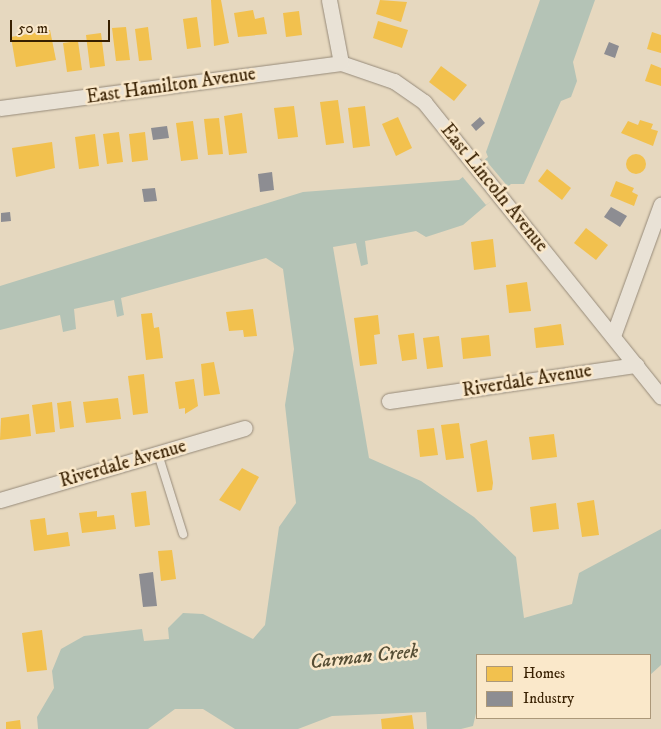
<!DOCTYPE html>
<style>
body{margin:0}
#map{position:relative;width:661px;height:729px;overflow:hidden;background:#e6d8bf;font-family:"IM FELL DW Pica",serif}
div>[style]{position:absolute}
.water>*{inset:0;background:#b4c3b6}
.pier>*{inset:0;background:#e6d8bf}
.homes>*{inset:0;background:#f2c14e}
.round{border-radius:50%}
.industry>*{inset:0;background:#8d8d92}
.roads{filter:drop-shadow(0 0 1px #968a79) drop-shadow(0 0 1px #968a79)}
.service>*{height:8px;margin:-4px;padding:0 4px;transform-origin:4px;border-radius:4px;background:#e9e2d6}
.minor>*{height:15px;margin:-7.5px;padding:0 7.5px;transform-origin:7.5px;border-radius:7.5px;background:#e9e2d6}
span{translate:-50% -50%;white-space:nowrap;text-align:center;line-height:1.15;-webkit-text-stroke:5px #fae8ca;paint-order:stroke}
.street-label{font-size:19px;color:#371f00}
.water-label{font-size:20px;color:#564e35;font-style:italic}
.legend{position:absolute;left:476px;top:654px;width:175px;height:65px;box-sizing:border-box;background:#fae8ca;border:1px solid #ac9879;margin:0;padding:6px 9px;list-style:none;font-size:15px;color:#371f00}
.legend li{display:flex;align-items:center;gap:10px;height:25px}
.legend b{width:25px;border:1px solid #ac9879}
.scale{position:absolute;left:10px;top:20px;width:100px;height:22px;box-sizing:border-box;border:2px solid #371f00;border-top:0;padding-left:6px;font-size:15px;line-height:18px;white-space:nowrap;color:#371f00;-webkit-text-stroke:4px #fae8ca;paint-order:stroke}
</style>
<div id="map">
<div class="water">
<i style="clip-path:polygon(540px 0,595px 0,573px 62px,577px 81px,571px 97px,561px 101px,524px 184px,511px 184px,463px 225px,426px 237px,416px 231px,365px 241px,368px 264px,361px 266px,356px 243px,333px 247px,369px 458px,421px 481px,474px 517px,516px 557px,524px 618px,572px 604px,579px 573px,661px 529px,661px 665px,650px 675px,650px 655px,477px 655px,477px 709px,473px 726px,461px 729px,427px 729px,426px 712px,332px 716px,298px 729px,235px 729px,203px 709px,175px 709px,148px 729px,38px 729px,37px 717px,54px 688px,52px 671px,61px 649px,84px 636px,142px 629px,144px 641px,169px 639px,168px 628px,183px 613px,203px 614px,253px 639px,265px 625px,279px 527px,296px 503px,285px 405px,294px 349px,283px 269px,266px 258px,121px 298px,124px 315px,117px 317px,114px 300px,74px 309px,76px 329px,63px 332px,60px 315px,0 330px,0 286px,303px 192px,459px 180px,488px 157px,486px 152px)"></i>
</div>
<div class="pier">
<i style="clip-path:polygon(483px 157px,509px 188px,486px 205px,461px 175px)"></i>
</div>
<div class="homes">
<i style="clip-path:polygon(211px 0,221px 0,229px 43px,214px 46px)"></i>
<i style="clip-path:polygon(380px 0,407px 2px,401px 22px,376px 14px)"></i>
<i style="clip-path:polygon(253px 10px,255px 19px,264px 17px,267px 34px,238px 37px,234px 13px)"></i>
<i style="clip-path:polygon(299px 11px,302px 35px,286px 37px,283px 13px)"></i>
<i style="clip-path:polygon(197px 17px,201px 47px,187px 49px,183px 19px)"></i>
<i style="clip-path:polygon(378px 21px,408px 30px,402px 48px,373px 38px)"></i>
<i style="clip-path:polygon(126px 27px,130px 60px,116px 61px,112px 28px)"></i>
<i style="clip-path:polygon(148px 27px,152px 60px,139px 61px,135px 29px)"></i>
<i style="clip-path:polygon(50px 30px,56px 60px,16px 67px,11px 37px)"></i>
<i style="clip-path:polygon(652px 32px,661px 35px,661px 53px,647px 49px)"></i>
<i style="clip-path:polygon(101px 33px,105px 66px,90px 68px,86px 35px)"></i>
<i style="clip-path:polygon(78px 41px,82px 70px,67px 72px,63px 43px)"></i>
<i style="clip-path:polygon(651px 64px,661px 68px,661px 86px,645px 81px)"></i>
<i style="clip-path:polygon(441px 66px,467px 85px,454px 101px,429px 82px)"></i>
<i style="clip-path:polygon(338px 100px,344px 143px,326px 145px,320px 102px)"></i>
<i style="clip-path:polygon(294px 106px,298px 137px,278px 139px,274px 108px)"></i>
<i style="clip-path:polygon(365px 106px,370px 146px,353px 148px,348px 108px)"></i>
<i style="clip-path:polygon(242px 113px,247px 153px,229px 155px,224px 116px)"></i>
<i style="clip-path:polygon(398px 117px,412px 148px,396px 156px,382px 124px)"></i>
<i style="clip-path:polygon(219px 118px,223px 154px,208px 155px,204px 119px)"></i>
<i style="clip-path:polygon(640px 120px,653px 124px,651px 129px,658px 131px,653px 146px,621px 133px,628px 121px,638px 125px)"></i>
<i style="clip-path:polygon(193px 121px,198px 159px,181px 161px,176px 123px)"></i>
<i style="clip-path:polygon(119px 132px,123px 162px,107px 164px,103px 134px)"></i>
<i style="clip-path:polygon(145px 132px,148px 160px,132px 162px,129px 134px)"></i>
<i style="clip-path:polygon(95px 134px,99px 166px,79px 169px,75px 137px)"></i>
<i style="clip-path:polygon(52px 142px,55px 168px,16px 177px,12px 148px)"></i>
<i class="round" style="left:626px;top:154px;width:20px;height:20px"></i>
<i style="clip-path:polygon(547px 169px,571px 188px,562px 200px,538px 181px)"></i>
<i style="clip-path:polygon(616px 181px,634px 188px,632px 192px,638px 195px,634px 206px,610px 196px)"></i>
<i style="clip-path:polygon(586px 228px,608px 245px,596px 260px,574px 243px)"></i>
<i style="clip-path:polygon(493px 239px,496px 267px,474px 270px,471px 242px)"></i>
<i style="clip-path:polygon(527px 282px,531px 311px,509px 313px,506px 285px)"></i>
<i style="clip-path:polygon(253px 309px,257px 336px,244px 337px,243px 330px,229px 331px,226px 312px)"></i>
<i style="clip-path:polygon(152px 313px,154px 328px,159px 327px,163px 358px,146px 360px,141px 314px)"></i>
<i style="clip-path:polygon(378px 315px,380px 334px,374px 335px,377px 364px,360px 366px,354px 318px)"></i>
<i style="clip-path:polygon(561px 324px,564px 345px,536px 348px,534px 328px)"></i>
<i style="clip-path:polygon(414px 333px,417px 359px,402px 361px,398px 335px)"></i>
<i style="clip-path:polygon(489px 335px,491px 356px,463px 359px,461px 338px)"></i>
<i style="clip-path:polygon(439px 336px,443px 367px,427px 369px,423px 338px)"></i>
<i style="clip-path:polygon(214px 362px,220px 394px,204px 396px,201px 364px)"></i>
<i style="clip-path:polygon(144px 374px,148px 413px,133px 415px,128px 376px)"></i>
<i style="clip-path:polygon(194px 379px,198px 406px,185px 414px,185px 408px,179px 409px,175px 382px)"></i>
<i style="clip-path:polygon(118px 398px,121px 419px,86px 423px,83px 402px)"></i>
<i style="clip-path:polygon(71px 401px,74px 427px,60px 429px,57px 403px)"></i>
<i style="clip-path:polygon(52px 402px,55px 432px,36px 434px,32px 405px)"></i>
<i style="clip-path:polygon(29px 414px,31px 436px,0 440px,1px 418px)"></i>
<i style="clip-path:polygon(459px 423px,464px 458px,446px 460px,441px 425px)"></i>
<i style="clip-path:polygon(434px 428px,438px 455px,420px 457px,417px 430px)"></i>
<i style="clip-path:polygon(554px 434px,557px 457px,532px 460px,529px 437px)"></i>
<i style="clip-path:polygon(487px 440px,493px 483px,492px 490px,477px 492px,470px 444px)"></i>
<i style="clip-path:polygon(242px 468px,259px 477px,240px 511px,219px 500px)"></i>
<i style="clip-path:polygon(146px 491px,150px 525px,135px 527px,131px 493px)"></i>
<i style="clip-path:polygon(594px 500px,599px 535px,582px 537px,577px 503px)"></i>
<i style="clip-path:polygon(556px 503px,559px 529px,533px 532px,530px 507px)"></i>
<i style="clip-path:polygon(97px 511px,97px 517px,114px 515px,116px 529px,82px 533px,79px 513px)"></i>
<i style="clip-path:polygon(45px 518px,47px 535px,68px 532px,70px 546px,34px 551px,30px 520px)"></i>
<i style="clip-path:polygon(172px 550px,176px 579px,161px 581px,158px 551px)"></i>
<i style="clip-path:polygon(42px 630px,47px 670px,27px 672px,22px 633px)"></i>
<i style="clip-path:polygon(412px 715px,414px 729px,382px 729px,381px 719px)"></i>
<i style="clip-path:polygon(20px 720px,21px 729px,6px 729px,6px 722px)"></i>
</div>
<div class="industry">
<i style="clip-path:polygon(609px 42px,619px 46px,615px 58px,604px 54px)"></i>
<i style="clip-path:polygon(480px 117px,485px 123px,476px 131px,471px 125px)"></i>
<i style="clip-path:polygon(167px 126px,169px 138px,153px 140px,151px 128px)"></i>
<i style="clip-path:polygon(272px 172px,274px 190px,260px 192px,258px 174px)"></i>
<i style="clip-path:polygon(155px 188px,157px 201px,144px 202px,142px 189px)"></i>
<i style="clip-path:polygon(611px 207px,627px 216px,620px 227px,604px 217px)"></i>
<i style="clip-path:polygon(10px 212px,11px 221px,1px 222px,1px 213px)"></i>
<i style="clip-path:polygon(153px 572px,157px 606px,143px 607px,139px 574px)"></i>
</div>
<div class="roads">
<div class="service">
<i style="left:158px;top:454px;width:84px;rotate:72.6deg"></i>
</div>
<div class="minor">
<i style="left:329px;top:0;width:64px;rotate:79.2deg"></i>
<i style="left:341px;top:63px;width:56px;rotate:18.8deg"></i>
<i style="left:394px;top:81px;width:37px;rotate:35deg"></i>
<i style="left:424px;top:102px;width:378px;rotate:51.2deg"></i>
<i style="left:0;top:108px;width:344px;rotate:-7.5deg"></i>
<i style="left:613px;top:336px;width:140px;rotate:-70deg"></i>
<i style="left:389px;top:401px;width:250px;rotate:-8.3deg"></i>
<i style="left:0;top:500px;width:255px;rotate:-16.4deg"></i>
</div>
</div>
<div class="street-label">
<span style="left:171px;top:86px;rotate:-8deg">East Hamilton Avenue</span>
<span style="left:494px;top:188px;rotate:51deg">East Lincoln Avenue</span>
<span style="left:527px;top:381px;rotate:-9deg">Riverdale Avenue</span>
<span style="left:123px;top:464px;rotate:-16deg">Riverdale Avenue</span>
</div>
<div class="water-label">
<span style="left:364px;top:657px;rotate:-6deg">Carman Creek</span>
</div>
<ul class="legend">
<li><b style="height:14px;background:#f2c14e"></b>Homes</li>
<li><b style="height:14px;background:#8d8d92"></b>Industry</li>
</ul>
<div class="scale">50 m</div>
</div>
